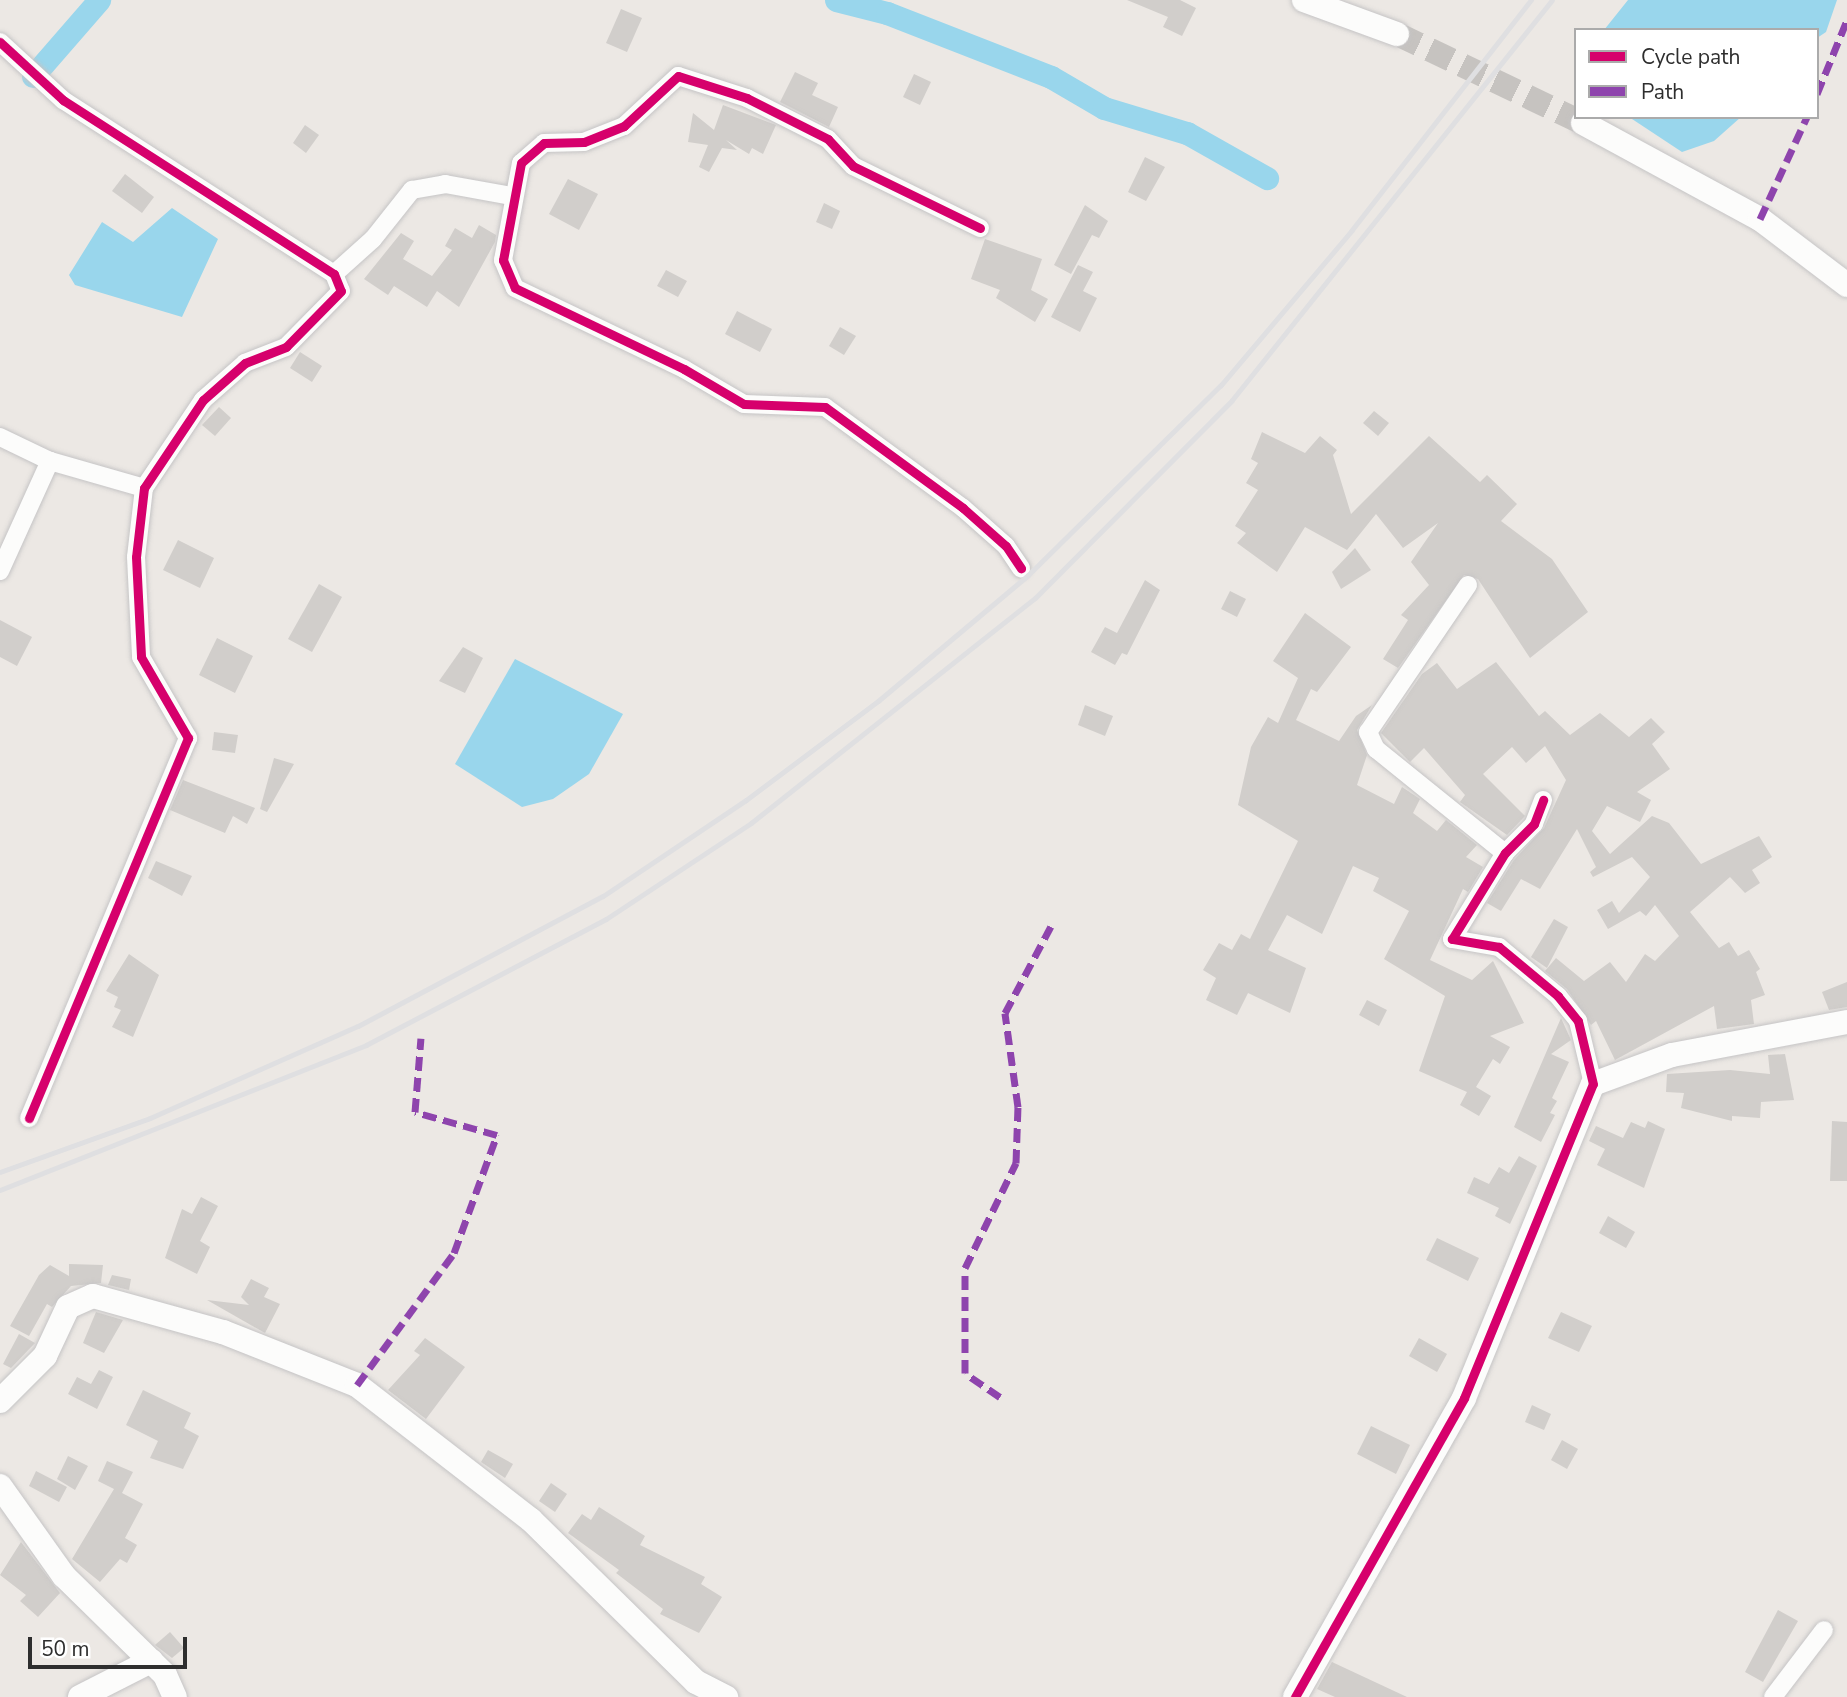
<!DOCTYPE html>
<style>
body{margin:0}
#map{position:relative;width:1847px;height:1697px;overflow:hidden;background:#ece8e4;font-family:"Nunito Sans",sans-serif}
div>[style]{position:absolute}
.water>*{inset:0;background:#99d6ec}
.canal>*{height:23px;margin:-11.5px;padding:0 11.5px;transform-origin:11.5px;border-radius:11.5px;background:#99d6ec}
.building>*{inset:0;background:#d1cecb}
.secondary-tunnel>*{height:24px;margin-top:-12px;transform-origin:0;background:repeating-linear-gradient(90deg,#c6c3c0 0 24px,transparent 0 36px)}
.roads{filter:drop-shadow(0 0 2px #c5c4c5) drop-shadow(0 0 2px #c5c4c5)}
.street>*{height:18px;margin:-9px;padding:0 9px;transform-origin:9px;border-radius:9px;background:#fcfcfb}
.secondary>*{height:24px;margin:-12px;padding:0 12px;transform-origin:12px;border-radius:12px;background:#fcfcfb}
.rail>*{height:5px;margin:-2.5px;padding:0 2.5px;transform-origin:2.5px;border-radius:2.5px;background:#dfdfe1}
.quiet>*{height:7px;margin-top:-3.5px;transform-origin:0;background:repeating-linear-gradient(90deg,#8e44ad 0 14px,transparent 0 21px)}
.cycleway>*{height:9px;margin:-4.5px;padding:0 4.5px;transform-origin:4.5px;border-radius:4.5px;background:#d6006c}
span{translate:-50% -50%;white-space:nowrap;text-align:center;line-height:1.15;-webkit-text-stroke:6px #fff;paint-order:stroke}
.legend{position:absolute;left:1574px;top:28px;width:245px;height:91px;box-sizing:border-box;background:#fff;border:2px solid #ababab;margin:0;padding:9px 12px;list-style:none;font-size:21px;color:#2e2e2e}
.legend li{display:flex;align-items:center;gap:14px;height:35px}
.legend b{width:35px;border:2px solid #ababab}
.scale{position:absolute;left:28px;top:1637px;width:159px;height:32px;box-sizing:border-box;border:4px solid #2e2e2e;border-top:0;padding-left:9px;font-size:21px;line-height:24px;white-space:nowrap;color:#2e2e2e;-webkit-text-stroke:5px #fff;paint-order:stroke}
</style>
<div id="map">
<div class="water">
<i style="clip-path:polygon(1628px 0,1837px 0,1826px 32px,1817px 38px,1817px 30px,1604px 30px)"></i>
<i style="clip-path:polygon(1629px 117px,1741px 117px,1714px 141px,1682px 152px)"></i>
<i style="clip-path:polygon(172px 208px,218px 239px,182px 317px,75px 285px,69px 275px,102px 222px,133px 242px)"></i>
<i style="clip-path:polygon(515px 659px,623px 714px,589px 774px,553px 799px,522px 807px,455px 764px)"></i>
</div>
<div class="canal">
<i style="left:836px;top:0;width:53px;rotate:14.3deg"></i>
<i style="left:887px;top:13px;width:176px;rotate:21.3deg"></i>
<i style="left:1051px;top:77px;width:61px;rotate:30.3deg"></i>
<i style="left:1104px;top:108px;width:87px;rotate:16.8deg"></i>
<i style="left:1187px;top:133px;width:92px;rotate:29.4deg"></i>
<i style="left:33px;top:76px;width:101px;rotate:-49deg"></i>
</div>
<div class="building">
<i style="clip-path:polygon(1127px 0,1180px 0,1196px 8px,1182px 36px,1163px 27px,1168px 17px)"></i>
<i style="clip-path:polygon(621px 9px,642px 18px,627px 52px,606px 43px)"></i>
<i style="clip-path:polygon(795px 72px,818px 83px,812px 95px,838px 107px,829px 127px,780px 102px)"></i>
<i style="clip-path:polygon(914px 74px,931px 82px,920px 105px,903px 97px)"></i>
<i style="clip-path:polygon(723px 105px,776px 125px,763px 154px,752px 148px,749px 154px,726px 140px,737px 150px,722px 148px,709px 172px,699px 167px,708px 145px,688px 142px,693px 113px,714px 130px)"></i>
<i style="clip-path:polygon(305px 125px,319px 135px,306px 153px,293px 143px)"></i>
<i style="clip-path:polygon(1145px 157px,1165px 167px,1146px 201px,1128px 192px)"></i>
<i style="clip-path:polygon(125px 174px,154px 197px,142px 213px,112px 191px)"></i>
<i style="clip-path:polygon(568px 179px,598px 194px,579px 230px,549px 214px)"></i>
<i style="clip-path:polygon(824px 203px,840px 211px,832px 229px,816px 222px)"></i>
<i style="clip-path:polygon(1085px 205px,1108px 221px,1099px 238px,1092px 235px,1071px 274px,1054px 265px)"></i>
<i style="clip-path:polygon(479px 225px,496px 235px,495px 242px,459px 307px,437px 291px,427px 307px,394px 286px,388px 295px,364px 279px,401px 233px,414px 241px,403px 259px,432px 276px,452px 250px,445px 246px,455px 228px,472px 238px)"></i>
<i style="clip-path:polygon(985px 239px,1042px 259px,1031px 290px,1048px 299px,1035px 322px,996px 298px,1000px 290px,971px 279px)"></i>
<i style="clip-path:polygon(1078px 265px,1093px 272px,1083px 291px,1097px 298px,1080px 332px,1051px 317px)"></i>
<i style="clip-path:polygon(666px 270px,687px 281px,678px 297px,657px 286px)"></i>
<i style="clip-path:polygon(737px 311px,772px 329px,760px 352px,725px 334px)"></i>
<i style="clip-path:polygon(840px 327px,856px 336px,844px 355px,829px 346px)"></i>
<i style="clip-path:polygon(300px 352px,322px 366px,312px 382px,290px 368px)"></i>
<i style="clip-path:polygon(219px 407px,231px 418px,215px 436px,202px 425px)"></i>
<i style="clip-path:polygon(1374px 411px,1389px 423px,1378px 436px,1363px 423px)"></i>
<i style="clip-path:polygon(1262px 432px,1305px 453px,1320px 436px,1337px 450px,1333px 455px,1351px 514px,1429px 436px,1480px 482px,1487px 475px,1517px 504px,1501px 521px,1552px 559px,1588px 612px,1530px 658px,1478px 579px,1464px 575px,1398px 668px,1383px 659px,1408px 620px,1401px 615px,1429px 585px,1411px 562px,1438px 523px,1403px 548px,1376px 514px,1347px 550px,1305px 527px,1277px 572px,1237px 543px,1246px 533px,1235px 526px,1258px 490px,1246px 483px,1258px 463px,1251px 459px)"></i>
<i style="clip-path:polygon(178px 540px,214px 558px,200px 588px,163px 570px)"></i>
<i style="clip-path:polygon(1355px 548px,1371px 570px,1341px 589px,1332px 572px)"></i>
<i style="clip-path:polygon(1145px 580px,1160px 590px,1127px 655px,1122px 653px,1115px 665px,1091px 652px,1105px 627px,1117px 633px)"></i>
<i style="clip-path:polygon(319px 584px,342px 597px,312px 652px,288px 639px)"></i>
<i style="clip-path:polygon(1230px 591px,1246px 599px,1237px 617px,1221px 609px)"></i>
<i style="clip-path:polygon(1305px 613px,1351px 647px,1317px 692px,1311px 689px,1296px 720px,1339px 741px,1356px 716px,1372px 705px,1357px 730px,1367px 755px,1357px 785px,1394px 804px,1402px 787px,1420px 799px,1413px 813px,1437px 831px,1446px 820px,1477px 845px,1466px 857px,1483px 867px,1468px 892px,1463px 889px,1430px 960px,1472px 980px,1493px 961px,1524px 1023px,1490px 1036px,1510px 1047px,1500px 1064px,1493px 1059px,1476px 1087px,1491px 1096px,1479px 1116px,1460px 1105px,1467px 1092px,1419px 1071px,1445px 996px,1384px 959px,1409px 911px,1373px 891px,1379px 878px,1353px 866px,1322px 934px,1287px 915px,1268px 950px,1306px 968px,1290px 1013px,1248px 993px,1237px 1015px,1206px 1000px,1216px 978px,1203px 970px,1219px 943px,1232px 950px,1241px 934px,1250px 939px,1298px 841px,1238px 805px,1251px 747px,1268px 717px,1278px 723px,1298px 678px,1273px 661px)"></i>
<i style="clip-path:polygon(0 620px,32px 637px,17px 666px,0 657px)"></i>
<i style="clip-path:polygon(217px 638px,253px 656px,235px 693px,199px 675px)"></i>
<i style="clip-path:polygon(463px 647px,483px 658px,465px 693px,439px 681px)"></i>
<i style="clip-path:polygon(1496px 662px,1539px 716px,1545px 711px,1570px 735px,1600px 713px,1629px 737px,1651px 718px,1665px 732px,1652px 744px,1670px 769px,1637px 792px,1651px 800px,1640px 822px,1607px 806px,1592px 831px,1610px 854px,1652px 816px,1669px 823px,1701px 864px,1759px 836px,1772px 857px,1752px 870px,1760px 883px,1745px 893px,1730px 877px,1690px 912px,1719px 948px,1729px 942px,1738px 956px,1749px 950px,1760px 969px,1756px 972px,1765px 995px,1751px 1000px,1754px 1024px,1717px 1029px,1714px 1006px,1615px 1060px,1596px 1021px,1591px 1025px,1567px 989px,1545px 971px,1556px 958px,1584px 981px,1610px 962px,1626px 982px,1645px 954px,1655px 961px,1679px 936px,1655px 905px,1646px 916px,1640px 911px,1608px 929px,1597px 910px,1612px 901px,1619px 913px,1650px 877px,1632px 857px,1593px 877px,1590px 872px,1596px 867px,1577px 829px,1540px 889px,1521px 879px,1501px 911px,1487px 903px,1514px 860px,1544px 828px,1566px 780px,1545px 746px,1526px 763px,1512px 747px,1483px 774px,1525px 816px,1507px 835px,1460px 802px,1465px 795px,1424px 748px,1410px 762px,1381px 733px,1422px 674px,1437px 663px,1457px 689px)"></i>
<i style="clip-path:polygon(1085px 705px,1113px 716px,1105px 736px,1078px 725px)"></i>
<i style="clip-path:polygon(214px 732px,238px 735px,235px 753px,212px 750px)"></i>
<i style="clip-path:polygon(274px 758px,294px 764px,267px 812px,260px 809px)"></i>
<i style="clip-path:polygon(183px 780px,255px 808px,247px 824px,233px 816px,225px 833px,170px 810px)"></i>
<i style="clip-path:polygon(156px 861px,192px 876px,182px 896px,148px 878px)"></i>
<i style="clip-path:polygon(1554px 919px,1568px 927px,1547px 968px,1531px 957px)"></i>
<i style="clip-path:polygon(129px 954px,159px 975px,133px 1037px,112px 1027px,121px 1010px,114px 1007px,118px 997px,106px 991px)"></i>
<i style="clip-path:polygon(1847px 982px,1847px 1007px,1829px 1010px,1822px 992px)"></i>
<i style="clip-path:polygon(1367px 1000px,1387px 1010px,1379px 1026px,1359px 1015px)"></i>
<i style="clip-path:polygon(1561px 1018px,1571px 1040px,1551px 1054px,1569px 1062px,1552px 1098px,1557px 1101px,1550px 1113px,1555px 1115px,1541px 1142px,1514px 1127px)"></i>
<i style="clip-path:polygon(1785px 1054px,1794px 1100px,1761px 1102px,1760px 1118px,1732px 1116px,1732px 1121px,1681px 1108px,1684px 1093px,1666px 1092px,1667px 1074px,1730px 1070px,1770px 1074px,1768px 1055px)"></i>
<i style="clip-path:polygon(1648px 1121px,1665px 1129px,1644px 1188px,1597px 1165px,1605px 1149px,1589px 1141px,1596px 1126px,1623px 1138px,1631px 1122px,1645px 1128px)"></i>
<i style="clip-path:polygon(1832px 1121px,1847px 1122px,1847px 1181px,1830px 1181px)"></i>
<i style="clip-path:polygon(1519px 1156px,1537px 1166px,1510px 1224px,1495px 1216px,1499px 1208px,1467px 1193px,1474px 1177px,1489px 1184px,1499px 1167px,1509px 1173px)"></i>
<i style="clip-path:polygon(201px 1197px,218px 1206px,200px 1241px,210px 1247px,197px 1274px,165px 1258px,182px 1209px,192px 1214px)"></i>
<i style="clip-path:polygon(1608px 1216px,1635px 1232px,1626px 1248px,1599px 1233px)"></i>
<i style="clip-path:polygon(1437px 1238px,1479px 1258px,1468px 1281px,1426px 1260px)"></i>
<i style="clip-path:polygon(69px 1264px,103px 1265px,101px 1283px,71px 1286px,52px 1307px,47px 1304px,29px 1336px,10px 1326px,39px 1275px,50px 1265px,69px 1276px)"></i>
<i style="clip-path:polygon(112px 1275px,131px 1279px,129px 1290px,108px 1285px)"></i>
<i style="clip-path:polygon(251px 1279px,269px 1288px,264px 1297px,280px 1304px,265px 1333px,207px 1300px,249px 1305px,241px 1297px)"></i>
<i style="clip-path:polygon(96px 1312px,123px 1320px,104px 1353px,83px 1343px)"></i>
<i style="clip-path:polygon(1561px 1312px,1592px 1326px,1579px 1352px,1548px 1338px)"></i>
<i style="clip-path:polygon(19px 1334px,35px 1343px,11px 1368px,3px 1364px)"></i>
<i style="clip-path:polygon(425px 1338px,465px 1367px,426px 1419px,388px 1390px,420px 1355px,414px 1351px)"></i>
<i style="clip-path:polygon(1419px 1338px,1447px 1354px,1437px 1372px,1409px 1356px)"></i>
<i style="clip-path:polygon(99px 1370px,113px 1377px,97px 1409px,68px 1394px,77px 1377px,91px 1384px)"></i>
<i style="clip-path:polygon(143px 1390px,191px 1413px,184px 1428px,199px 1436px,183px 1469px,150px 1458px,158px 1441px,126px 1425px)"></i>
<i style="clip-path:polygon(1532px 1405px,1551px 1414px,1544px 1430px,1525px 1422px)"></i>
<i style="clip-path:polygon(1371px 1426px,1410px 1445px,1396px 1474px,1357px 1454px)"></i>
<i style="clip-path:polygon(1562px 1440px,1578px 1449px,1567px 1469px,1551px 1460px)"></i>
<i style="clip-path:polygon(488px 1450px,513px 1464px,505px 1478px,481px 1462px)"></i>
<i style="clip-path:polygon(68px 1456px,88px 1466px,75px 1490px,57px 1479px)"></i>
<i style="clip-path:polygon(107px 1461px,133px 1472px,122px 1493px,143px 1504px,125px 1538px,137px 1545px,127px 1563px,120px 1559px,100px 1582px,72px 1559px,114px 1489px,98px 1481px)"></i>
<i style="clip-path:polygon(36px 1471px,67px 1487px,59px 1502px,29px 1486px)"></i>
<i style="clip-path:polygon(551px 1483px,567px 1494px,555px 1512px,539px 1501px)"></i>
<i style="clip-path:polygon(599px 1507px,645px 1536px,640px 1545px,705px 1577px,701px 1584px,722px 1597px,699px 1633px,660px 1614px,663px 1609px,616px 1573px,619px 1570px,568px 1533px,582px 1514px,591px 1520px)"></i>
<i style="clip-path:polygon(21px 1542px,60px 1593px,38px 1617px,20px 1601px,26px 1595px,0 1575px)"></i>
<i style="clip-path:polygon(1778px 1610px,1798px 1621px,1763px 1682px,1745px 1672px)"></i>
<i style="clip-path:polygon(170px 1632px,184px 1648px,172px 1658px,155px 1645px)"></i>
<i style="clip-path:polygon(1332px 1662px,1407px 1697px,1335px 1697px,1317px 1689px)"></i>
</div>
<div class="secondary-tunnel">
<i style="left:1397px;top:34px;width:206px;rotate:25.6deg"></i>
</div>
<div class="roads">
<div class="street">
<i style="left:0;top:42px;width:86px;rotate:42.6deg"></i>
<i style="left:63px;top:100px;width:322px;rotate:32.7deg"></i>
<i style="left:334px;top:274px;width:18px;rotate:68deg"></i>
<i style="left:341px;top:291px;width:78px;rotate:134.5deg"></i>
<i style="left:286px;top:347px;width:44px;rotate:158.7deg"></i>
<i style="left:245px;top:363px;width:56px;rotate:138.6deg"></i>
<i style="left:203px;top:400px;width:106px;rotate:123.8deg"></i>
<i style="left:144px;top:488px;width:69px;rotate:96.6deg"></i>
<i style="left:136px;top:557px;width:100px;rotate:87.1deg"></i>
<i style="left:141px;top:657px;width:94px;rotate:59.9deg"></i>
<i style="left:188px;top:738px;width:412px;rotate:112.7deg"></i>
<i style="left:980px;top:228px;width:141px;rotate:-154deg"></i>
<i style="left:853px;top:166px;width:37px;rotate:-133deg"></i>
<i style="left:828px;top:139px;width:91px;rotate:-153.2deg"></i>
<i style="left:747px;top:98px;width:72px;rotate:-162.3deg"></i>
<i style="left:678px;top:76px;width:74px;rotate:137.2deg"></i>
<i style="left:624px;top:126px;width:43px;rotate:158.2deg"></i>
<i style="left:584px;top:142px;width:40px;rotate:178.6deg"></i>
<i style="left:544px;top:143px;width:30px;rotate:139deg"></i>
<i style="left:521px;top:163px;width:99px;rotate:100.5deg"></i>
<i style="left:503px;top:260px;width:30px;rotate:67deg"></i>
<i style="left:515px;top:288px;width:187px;rotate:25.6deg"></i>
<i style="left:684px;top:369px;width:69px;rotate:30.3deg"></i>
<i style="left:744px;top:404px;width:81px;rotate:2.1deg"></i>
<i style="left:825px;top:407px;width:171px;rotate:36.2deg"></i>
<i style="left:963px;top:508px;width:57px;rotate:41.5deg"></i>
<i style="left:1006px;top:546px;width:27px;rotate:56deg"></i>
<i style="left:334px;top:274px;width:52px;rotate:-41.9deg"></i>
<i style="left:373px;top:239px;width:63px;rotate:-51.5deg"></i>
<i style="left:412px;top:190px;width:34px;rotate:-10deg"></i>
<i style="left:445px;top:184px;width:67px;rotate:10.3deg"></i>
<i style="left:0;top:437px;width:55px;rotate:25.6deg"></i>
<i style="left:50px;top:461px;width:98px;rotate:16deg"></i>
<i style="left:0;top:571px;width:121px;rotate:-65.6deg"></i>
<i style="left:1468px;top:585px;width:178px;rotate:124.2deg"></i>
<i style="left:1368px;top:732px;width:19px;rotate:65deg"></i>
<i style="left:1376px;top:749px;width:166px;rotate:38.9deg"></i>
<i style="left:1543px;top:800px;width:26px;rotate:111deg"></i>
<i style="left:1534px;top:824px;width:41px;rotate:135deg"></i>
<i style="left:1505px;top:853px;width:101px;rotate:121.6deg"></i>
<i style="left:1452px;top:939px;width:48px;rotate:9.7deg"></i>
<i style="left:1499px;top:947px;width:77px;rotate:39.7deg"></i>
<i style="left:1558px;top:996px;width:32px;rotate:51deg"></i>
<i style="left:1578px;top:1021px;width:65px;rotate:76.6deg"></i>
<i style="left:1773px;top:1697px;width:84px;rotate:-52.7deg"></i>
</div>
<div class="secondary">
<i style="left:1304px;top:0;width:99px;rotate:20.1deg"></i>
<i style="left:1583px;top:123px;width:201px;rotate:28.5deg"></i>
<i style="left:1760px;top:219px;width:109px;rotate:37.2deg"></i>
<i style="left:0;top:1401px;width:64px;rotate:-45deg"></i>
<i style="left:45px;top:1356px;width:54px;rotate:-64.9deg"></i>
<i style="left:68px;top:1307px;width:27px;rotate:-24deg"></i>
<i style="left:93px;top:1296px;width:135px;rotate:15.5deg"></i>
<i style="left:223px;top:1332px;width:144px;rotate:21.6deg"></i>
<i style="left:357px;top:1385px;width:220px;rotate:37.8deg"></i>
<i style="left:531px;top:1520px;width:231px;rotate:44.5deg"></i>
<i style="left:696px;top:1682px;width:34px;rotate:27deg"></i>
<i style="left:0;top:1486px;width:110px;rotate:54.6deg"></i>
<i style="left:64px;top:1576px;width:141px;rotate:44.4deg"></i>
<i style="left:165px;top:1675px;width:24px;rotate:66deg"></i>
<i style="left:80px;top:1697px;width:80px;rotate:-26.9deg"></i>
<i style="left:1295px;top:1697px;width:343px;rotate:-60.5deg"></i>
<i style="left:1464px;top:1398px;width:339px;rotate:-67.7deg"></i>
<i style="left:1593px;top:1084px;width:84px;rotate:-20.2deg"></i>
<i style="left:1672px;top:1055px;width:178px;rotate:-10.7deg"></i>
</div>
</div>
<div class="rail">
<i style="left:0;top:1172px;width:159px;rotate:-19.8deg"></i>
<i style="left:150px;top:1118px;width:227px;rotate:-23.9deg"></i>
<i style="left:358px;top:1026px;width:277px;rotate:-28deg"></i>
<i style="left:603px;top:896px;width:172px;rotate:-33.9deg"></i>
<i style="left:746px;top:800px;width:165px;rotate:-36.9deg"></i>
<i style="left:878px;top:701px;width:196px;rotate:-40deg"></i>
<i style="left:1028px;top:575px;width:271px;rotate:-44.6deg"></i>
<i style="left:1221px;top:385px;width:202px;rotate:-49.8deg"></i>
<i style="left:1351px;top:231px;width:293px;rotate:-52.1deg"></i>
<i style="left:0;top:1190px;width:394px;rotate:-21.6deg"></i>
<i style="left:366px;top:1045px;width:271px;rotate:-27.7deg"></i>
<i style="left:606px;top:919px;width:174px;rotate:-33.5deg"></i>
<i style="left:751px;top:823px;width:362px;rotate:-38.4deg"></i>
<i style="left:1035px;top:598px;width:279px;rotate:-45.1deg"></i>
<i style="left:1232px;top:400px;width:512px;rotate:-51.34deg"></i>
</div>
<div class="quiet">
<i style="left:1817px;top:94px;width:80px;rotate:-67.9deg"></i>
<i style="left:1760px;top:219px;width:112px;rotate:-65.3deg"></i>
<i style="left:357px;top:1385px;width:164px;rotate:-53.7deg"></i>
<i style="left:454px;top:1253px;width:126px;rotate:-70deg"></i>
<i style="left:497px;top:1135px;width:85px;rotate:-164.3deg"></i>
<i style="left:415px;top:1112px;width:74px;rotate:-85.4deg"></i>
<i style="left:1000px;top:1397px;width:42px;rotate:-145.6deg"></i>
<i style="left:965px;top:1373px;width:105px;rotate:-90deg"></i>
<i style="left:965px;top:1268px;width:117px;rotate:-64.1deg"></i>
<i style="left:1016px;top:1163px;width:56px;rotate:-88deg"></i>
<i style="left:1018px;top:1107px;width:95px;rotate:-97.9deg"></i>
<i style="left:1005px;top:1013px;width:98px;rotate:-62.1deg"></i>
</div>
<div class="cycleway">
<i style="left:0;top:42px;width:86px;rotate:42.6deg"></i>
<i style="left:63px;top:100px;width:322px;rotate:32.7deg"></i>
<i style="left:334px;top:274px;width:18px;rotate:68deg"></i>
<i style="left:341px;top:291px;width:78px;rotate:134.5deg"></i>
<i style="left:286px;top:347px;width:44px;rotate:158.7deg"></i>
<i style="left:245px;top:363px;width:56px;rotate:138.6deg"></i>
<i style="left:203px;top:400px;width:106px;rotate:123.8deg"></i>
<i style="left:144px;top:488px;width:69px;rotate:96.6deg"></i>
<i style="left:136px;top:557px;width:100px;rotate:87.1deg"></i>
<i style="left:141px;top:657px;width:94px;rotate:59.9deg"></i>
<i style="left:188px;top:738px;width:412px;rotate:112.7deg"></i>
<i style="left:980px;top:228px;width:141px;rotate:-154deg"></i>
<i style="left:853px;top:166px;width:37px;rotate:-133deg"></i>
<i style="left:828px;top:139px;width:91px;rotate:-153.2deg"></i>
<i style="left:747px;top:98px;width:72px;rotate:-162.3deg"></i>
<i style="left:678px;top:76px;width:74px;rotate:137.2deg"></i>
<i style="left:624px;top:126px;width:43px;rotate:158.2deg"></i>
<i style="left:584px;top:142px;width:40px;rotate:178.6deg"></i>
<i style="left:544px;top:143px;width:30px;rotate:139deg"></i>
<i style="left:521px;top:163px;width:99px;rotate:100.5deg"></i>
<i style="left:503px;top:260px;width:30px;rotate:67deg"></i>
<i style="left:515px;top:288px;width:187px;rotate:25.6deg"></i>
<i style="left:684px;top:369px;width:69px;rotate:30.3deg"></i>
<i style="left:744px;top:404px;width:81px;rotate:2.1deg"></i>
<i style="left:825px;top:407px;width:171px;rotate:36.2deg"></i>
<i style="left:963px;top:508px;width:57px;rotate:41.5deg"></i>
<i style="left:1006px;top:546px;width:27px;rotate:56deg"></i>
<i style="left:1295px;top:1697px;width:343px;rotate:-60.5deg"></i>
<i style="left:1464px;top:1398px;width:339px;rotate:-67.7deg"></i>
<i style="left:1593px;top:1084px;width:65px;rotate:-103.4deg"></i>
<i style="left:1578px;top:1021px;width:32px;rotate:-129deg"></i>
<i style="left:1558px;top:996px;width:77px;rotate:-140.3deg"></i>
<i style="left:1499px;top:947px;width:48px;rotate:-170.3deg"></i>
<i style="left:1452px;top:939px;width:101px;rotate:-58.4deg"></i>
<i style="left:1505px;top:853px;width:41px;rotate:-45deg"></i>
<i style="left:1534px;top:824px;width:26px;rotate:-69deg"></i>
</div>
<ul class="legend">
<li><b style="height:9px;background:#d6006c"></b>Cycle path</li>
<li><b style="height:9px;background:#8e44ad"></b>Path</li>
</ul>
<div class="scale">50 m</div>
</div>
